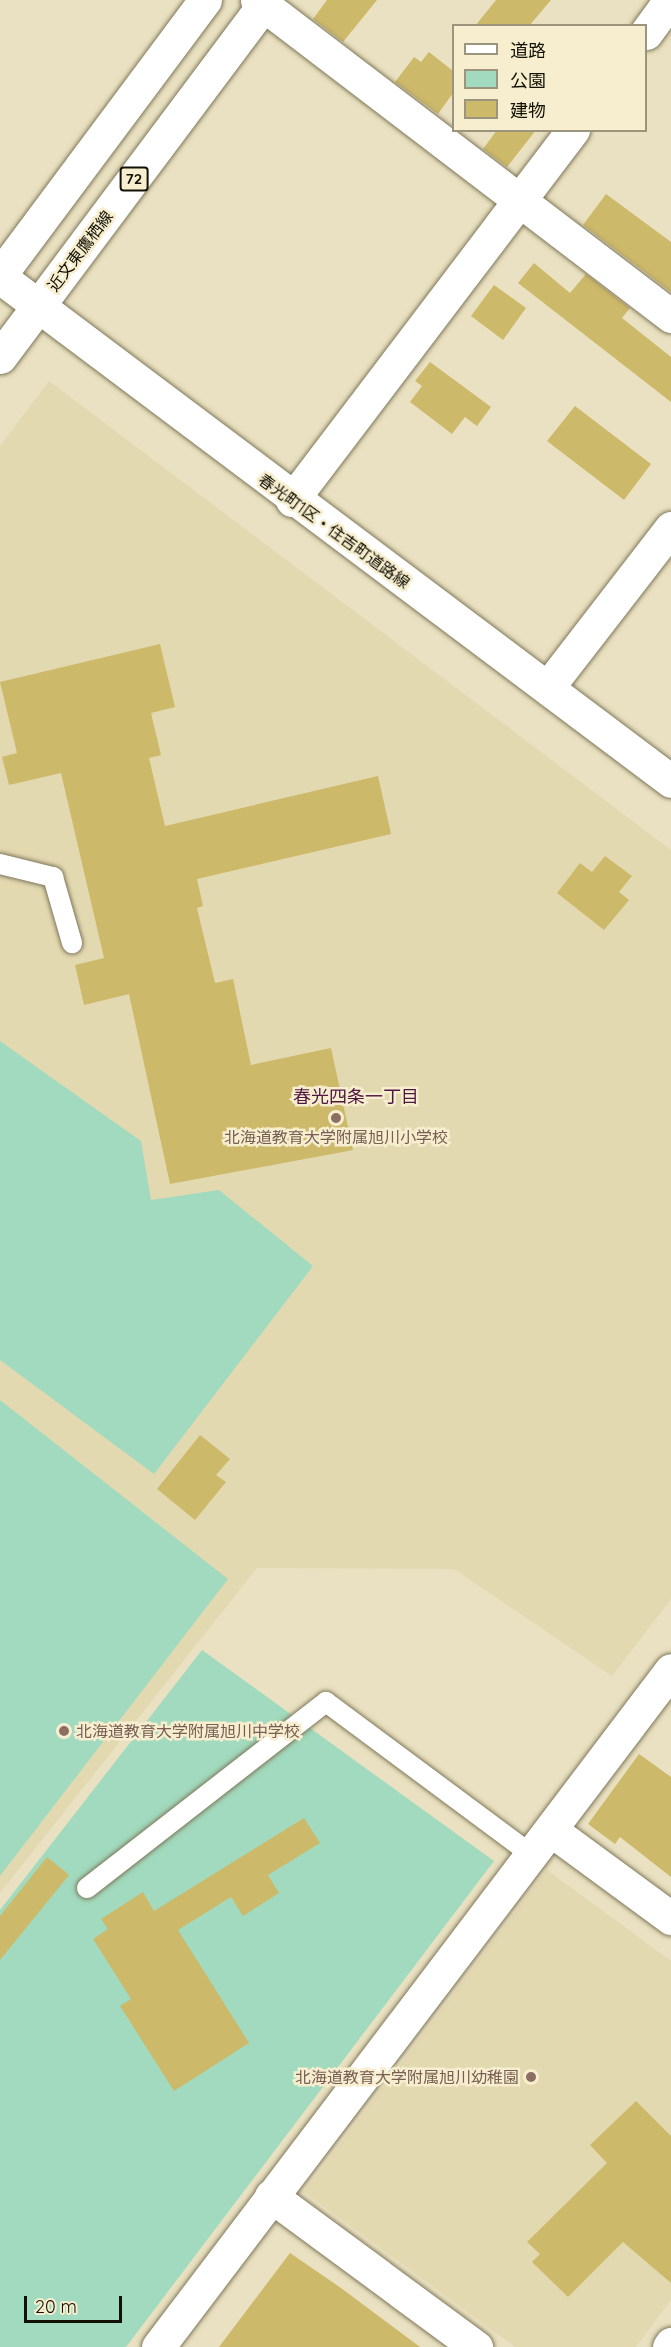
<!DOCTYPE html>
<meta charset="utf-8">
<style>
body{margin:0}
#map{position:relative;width:671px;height:2347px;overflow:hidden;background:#e9e1c1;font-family:Quicksand,"Noto Sans JP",sans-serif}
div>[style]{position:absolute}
.built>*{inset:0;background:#e3d9b1}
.green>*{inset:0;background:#a1dabe}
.building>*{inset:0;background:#cdb96a}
.roads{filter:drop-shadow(0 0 2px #80785b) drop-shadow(0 0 2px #80785b)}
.service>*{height:20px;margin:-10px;padding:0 10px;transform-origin:10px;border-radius:10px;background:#fff}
.minor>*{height:33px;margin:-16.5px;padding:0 16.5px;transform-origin:16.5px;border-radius:16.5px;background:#fff}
.primary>*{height:33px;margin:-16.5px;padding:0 16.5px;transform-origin:16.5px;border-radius:16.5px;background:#fff}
.dots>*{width:16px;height:16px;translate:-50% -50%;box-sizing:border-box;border:3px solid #f6eece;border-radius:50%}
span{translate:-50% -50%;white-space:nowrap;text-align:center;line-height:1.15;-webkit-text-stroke:5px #f6eece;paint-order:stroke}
.shield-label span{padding:2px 4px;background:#f6eece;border:2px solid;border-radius:4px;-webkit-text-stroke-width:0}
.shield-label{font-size:15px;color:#131005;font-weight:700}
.street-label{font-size:16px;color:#131005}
.education-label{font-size:16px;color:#785e54}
.left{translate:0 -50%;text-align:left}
.right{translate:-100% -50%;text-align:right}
.neighbourhood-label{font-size:18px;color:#4f1843}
.legend{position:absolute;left:452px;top:24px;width:195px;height:108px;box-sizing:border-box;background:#f6eece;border:2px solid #9b957e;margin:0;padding:8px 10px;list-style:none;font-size:18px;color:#131005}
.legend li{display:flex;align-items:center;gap:12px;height:30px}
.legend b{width:30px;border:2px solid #9b957e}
.scale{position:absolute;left:24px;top:2296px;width:98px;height:27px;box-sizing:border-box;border:3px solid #131005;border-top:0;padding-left:8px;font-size:18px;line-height:21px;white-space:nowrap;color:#131005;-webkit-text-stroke:4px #f6eece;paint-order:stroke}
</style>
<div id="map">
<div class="built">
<i style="clip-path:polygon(49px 381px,671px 850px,671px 1599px,612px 1676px,454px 1569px,257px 1568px,0 1893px,0 446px)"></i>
<i style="clip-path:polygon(547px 1870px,671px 1961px,671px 2300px,636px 2347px,515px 2347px,304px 2192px)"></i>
</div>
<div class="green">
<i style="clip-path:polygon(0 1041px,141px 1141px,151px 1200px,219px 1190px,313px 1266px,154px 1474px,0 1360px)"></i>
<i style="clip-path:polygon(0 1400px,228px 1579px,0 1876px)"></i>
<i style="clip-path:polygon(202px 1650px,494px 1861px,126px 2347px,0 2347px,0 1910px)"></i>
</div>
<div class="building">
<i style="clip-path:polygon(327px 0,377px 0,343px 42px,313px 19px)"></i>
<i style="clip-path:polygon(496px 0,551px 0,529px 26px,475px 26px)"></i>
<i style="clip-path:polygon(429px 52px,453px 71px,453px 93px,438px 114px,395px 82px,414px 57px,421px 62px)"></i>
<i style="clip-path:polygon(497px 130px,536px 130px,507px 167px,483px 149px)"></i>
<i style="clip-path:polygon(606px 194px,671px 242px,671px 292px,583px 225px)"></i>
<i style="clip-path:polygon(534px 263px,570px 293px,586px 274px,630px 308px,622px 318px,671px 357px,671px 402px,518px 283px)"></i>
<i style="clip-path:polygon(494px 285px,526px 308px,503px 340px,471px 316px)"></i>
<i style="clip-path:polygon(430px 362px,491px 407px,477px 426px,465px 417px,452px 434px,410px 402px,422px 386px,415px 381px)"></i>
<i style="clip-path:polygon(575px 406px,651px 464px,624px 500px,547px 441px)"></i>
<i style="clip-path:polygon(160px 644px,175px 707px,151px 713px,161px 755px,149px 758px,165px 826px,378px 776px,391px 834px,197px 879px,203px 906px,197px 908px,215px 983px,233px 979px,251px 1065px,331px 1048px,353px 1150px,170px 1184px,129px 994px,84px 1005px,75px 965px,104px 958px,61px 773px,9px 785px,2px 757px,17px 753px,0 682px)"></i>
<i style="clip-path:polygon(605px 856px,632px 876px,619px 892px,629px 900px,604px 930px,557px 893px,580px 863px,592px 872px)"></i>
<i style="clip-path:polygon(200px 1435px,230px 1459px,216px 1475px,226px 1482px,195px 1520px,157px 1489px)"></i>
<i style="clip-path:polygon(639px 1754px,671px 1777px,671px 1877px,620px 1837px,615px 1844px,588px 1824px)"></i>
<i style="clip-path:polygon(304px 1818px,320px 1843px,268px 1875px,279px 1893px,243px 1916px,231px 1897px,178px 1930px,249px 2043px,174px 2091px,120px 2006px,131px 1999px,93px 1939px,108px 1929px,101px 1919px,143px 1892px,154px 1911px)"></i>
<i style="clip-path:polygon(47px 1857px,69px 1875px,0 1960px,0 1916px)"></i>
<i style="clip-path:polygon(636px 2101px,671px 2136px,671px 2283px,623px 2242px,568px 2297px,532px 2262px,540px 2254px,527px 2242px,607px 2163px,590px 2145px)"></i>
<i style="clip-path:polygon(290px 2253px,341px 2288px,420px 2347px,219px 2347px)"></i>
</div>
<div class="roads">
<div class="service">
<i style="left:0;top:864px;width:55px;rotate:13.8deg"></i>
<i style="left:53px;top:877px;width:69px;rotate:73.9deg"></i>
<i style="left:87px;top:1888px;width:303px;rotate:-37.9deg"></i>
<i style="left:326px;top:1702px;width:257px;rotate:36.6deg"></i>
</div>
<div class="minor">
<i style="left:257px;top:0;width:521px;rotate:37.35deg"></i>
<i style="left:646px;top:33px;width:41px;rotate:-54deg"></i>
<i style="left:0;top:277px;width:839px;rotate:36.91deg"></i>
<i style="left:292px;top:500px;width:465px;rotate:-52.8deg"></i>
<i style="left:548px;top:687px;width:201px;rotate:-52.3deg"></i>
<i style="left:551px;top:1830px;width:149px;rotate:36.3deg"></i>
<i style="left:271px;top:2196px;width:255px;rotate:36.4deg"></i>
<i style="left:158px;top:2347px;width:849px;rotate:-52.85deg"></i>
<i style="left:669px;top:2347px;width:4px;rotate:-56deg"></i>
</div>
<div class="primary">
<i style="left:0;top:275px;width:343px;rotate:-53.3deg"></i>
<i style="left:0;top:357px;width:446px;rotate:-53.2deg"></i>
</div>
</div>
<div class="dots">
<i style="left:336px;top:1118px;background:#8d6e63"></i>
<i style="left:64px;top:1731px;background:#8d6e63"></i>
<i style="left:531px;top:2077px;background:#8d6e63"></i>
</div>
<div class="shield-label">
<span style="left:134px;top:179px">72</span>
</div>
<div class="street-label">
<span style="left:80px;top:251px;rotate:-53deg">近文東鷹栖線</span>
<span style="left:334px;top:531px;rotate:36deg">春光町1区・住吉町道路線</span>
</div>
<div class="education-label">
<span style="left:336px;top:1137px">北海道教育大学附属旭川小学校</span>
<span class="left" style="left:76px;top:1731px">北海道教育大学附属旭川中学校</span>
<span class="right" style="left:519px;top:2077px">北海道教育大学附属旭川幼稚園</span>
</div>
<div class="neighbourhood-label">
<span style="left:356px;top:1097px">春光四条一丁目</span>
</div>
<ul class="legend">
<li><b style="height:8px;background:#fff"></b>道路</li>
<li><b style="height:16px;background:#a1dabe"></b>公園</li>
<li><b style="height:16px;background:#cdb96a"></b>建物</li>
</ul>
<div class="scale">20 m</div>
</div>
